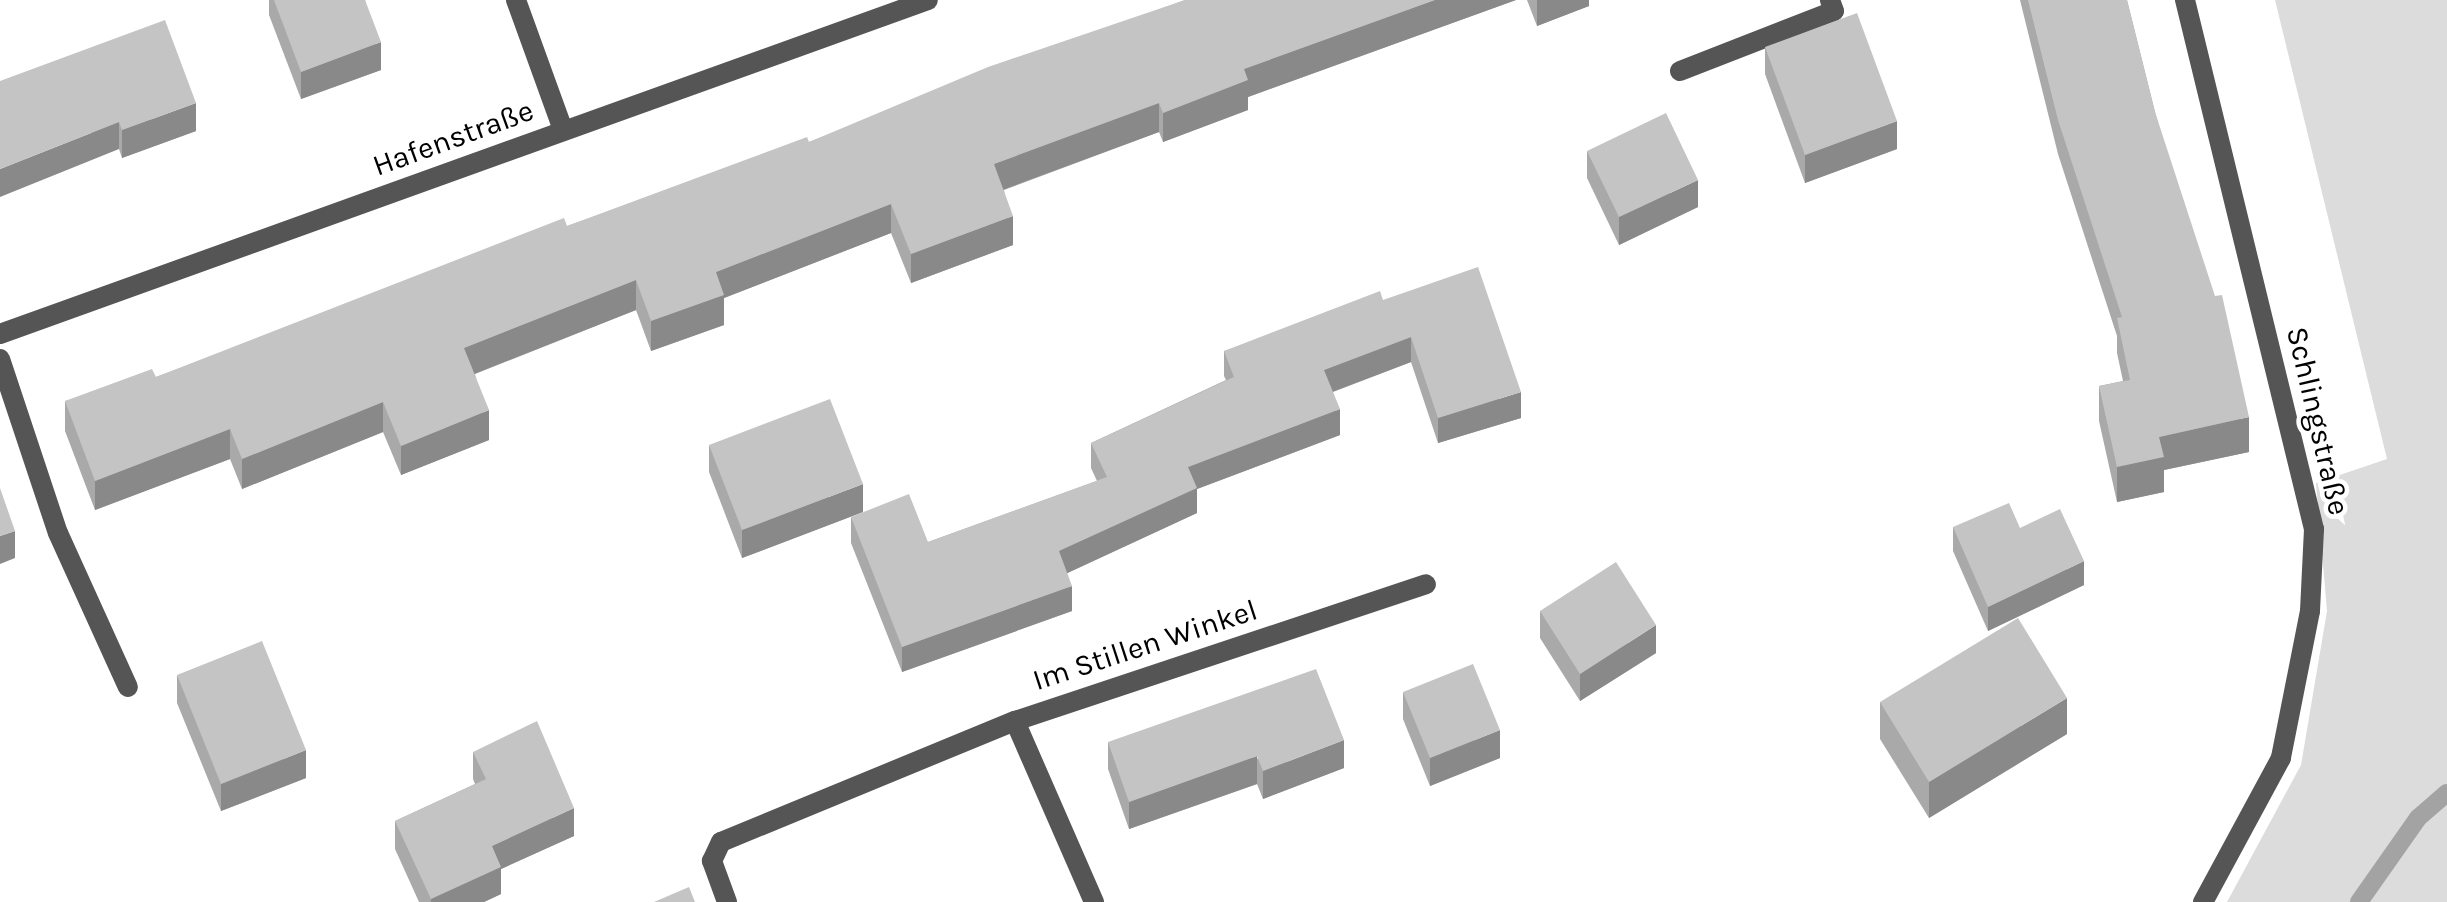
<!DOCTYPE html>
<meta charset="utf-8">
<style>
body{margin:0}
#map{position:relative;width:2447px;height:902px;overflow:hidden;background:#fff;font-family:Karla,sans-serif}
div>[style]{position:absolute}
.green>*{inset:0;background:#dcdcdc}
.stream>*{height:18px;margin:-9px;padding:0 9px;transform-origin:9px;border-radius:9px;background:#a3a3a3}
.lane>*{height:20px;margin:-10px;padding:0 10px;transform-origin:10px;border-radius:10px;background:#555}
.street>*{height:20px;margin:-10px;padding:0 10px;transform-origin:10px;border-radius:10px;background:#555}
.wall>*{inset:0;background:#a9a9a9}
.shaded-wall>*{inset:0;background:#898989}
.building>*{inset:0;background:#c4c4c4}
span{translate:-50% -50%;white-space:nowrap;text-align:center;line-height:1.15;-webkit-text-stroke:9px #fff;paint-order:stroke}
.street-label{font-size:30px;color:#000}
</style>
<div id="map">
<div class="green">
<i style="clip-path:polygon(2275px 0,2447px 0,2447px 902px,2227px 902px,2301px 765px,2327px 611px,2316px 483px,2387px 459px)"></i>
</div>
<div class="stream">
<i style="left:2359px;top:902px;width:103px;rotate:-54.9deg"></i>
<i style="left:2418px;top:818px;width:38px;rotate:-41deg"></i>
</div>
<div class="lane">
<i style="left:1680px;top:71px;width:165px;rotate:-21.3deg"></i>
<i style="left:1834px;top:11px;width:12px;rotate:-110deg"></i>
<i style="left:0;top:359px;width:183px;rotate:71.6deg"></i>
<i style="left:58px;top:533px;width:169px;rotate:65.6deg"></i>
<i style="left:727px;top:902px;width:44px;rotate:-110.1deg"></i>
<i style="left:712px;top:861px;width:21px;rotate:-65deg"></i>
<i style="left:721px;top:842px;width:318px;rotate:-22.4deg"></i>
</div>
<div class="street">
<i style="left:516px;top:0;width:138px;rotate:70.1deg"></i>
<i style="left:2185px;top:0;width:545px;rotate:76.3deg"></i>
<i style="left:2314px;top:529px;width:82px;rotate:92.8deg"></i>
<i style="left:2310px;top:611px;width:150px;rotate:101.2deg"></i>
<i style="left:2281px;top:758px;width:164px;rotate:118.4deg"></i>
<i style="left:0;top:334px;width:986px;rotate:-19.79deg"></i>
<i style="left:1094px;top:902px;width:197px;rotate:-113.6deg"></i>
<i style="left:1015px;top:721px;width:433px;rotate:-18.4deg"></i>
</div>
<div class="wall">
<i style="clip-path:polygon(269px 0,365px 0,381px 70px,301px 99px,269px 15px)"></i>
<i style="clip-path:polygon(1185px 0,1516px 0,1248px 97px,1248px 110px,1163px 142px,1159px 132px,1004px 190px,1013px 245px,911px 283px,891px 233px,724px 298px,724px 325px,651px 351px,636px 310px,475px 374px,489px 440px,401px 475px,383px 432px,242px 489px,230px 459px,95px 510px,65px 431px,65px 401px,156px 377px,567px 226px,809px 142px)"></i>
<i style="clip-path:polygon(1527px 0,1589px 0,1589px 6px,1537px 26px)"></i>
<i style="clip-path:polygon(2020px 0,2127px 0,2155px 112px,2249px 452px,2164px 470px,2164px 492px,2117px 502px,2099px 421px,2099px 386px,2123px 381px,2117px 353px,2117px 336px,2058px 154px)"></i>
<i style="clip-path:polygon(1765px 47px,1897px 149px,1805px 183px,1765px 74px)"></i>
<i style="clip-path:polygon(0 81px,196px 131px,122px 158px,119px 149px)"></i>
<i style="clip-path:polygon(1587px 151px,1698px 207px,1619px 245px,1587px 178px)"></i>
<i style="clip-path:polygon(1383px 300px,1521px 418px,1438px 443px,1411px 362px,1333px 392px,1340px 435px,1197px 489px,1197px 513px,1067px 573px,1072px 611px,902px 672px,851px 543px,851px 517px,928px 542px,1097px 481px,1091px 468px,1091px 443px,1226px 380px,1224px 376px,1224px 351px)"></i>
<i style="clip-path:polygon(709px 445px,863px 512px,742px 558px,709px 472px)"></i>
<i style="clip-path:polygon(1953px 527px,2020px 528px,2084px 585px,1988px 631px,1953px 551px)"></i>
<i style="clip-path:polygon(1540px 611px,1656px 653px,1580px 701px,1540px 638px)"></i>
<i style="clip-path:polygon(177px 675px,306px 778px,221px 811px,177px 703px)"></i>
<i style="clip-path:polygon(1403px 692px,1500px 758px,1430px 786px,1403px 719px)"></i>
<i style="clip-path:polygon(1880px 702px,2067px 734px,1929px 818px,1880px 739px)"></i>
<i style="clip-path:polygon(1108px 742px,1344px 768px,1263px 799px,1257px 784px,1129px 829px,1108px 769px)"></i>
<i style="clip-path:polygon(473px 752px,574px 836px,501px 869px,501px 894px,484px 902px,419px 902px,395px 849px,395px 821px,475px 784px,473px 779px)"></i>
</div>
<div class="shaded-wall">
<i style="clip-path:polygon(1435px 0,1516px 0,1248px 97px,1248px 110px,1163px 142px,1163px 113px,1244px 69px)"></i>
<i style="clip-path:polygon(1537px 0,1589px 0,1589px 6px,1537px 26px)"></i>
<i style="clip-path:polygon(381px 42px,381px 70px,301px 99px,301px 72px)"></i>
<i style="clip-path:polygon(196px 103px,196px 131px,122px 158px,122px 130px)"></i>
<i style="clip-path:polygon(1159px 103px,1159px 132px,994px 193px,994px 164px)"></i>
<i style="clip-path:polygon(1897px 121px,1897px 149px,1805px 183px,1805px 155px)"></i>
<i style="clip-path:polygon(119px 122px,119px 149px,0 197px,0 169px)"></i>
<i style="clip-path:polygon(1698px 180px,1698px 207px,1619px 245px,1619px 217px)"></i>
<i style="clip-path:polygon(891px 204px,891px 233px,724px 298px,724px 325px,651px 351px,651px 321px,716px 272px)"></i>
<i style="clip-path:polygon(1013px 216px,1013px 245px,911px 283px,911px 254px)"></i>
<i style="clip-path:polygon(636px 280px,636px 310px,464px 378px,464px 348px)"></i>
<i style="clip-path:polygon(1411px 337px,1411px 362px,1324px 395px,1324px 370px)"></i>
<i style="clip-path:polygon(1521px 392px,1521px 418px,1438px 443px,1438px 418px)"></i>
<i style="clip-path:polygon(383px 402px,383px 432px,242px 489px,242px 459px)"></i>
<i style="clip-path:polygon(1340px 409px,1340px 435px,1197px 489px,1197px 513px,1059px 577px,1059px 551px,1188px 467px)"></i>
<i style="clip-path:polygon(489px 410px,489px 440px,401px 475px,401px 446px)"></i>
<i style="clip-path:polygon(2249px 417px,2249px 452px,2164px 470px,2164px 492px,2117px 502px,2117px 467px,2159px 437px)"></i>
<i style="clip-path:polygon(230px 429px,230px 459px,95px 510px,95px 481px)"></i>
<i style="clip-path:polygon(863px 484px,863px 512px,742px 558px,742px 530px)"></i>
<i style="clip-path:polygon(15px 531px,15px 558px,0 564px,0 536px)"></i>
<i style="clip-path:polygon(2084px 561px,2084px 585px,1988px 631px,1988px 607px)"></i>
<i style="clip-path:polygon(1072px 586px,1072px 611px,902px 672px,902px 647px)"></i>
<i style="clip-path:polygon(1656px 625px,1656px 653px,1580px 701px,1580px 674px)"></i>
<i style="clip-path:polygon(2067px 698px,2067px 734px,1929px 818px,1929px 782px)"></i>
<i style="clip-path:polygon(1500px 730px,1500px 758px,1430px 786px,1430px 758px)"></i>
<i style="clip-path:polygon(1344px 740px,1344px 768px,1263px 799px,1263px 771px)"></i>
<i style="clip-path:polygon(306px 750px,306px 778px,221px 811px,221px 784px)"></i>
<i style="clip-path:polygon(1257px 756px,1257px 784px,1129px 829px,1129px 802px)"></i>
<i style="clip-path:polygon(574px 808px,574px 836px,501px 869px,501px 894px,484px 902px,431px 902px,431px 899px,492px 846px)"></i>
</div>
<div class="building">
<i style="clip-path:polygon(274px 0,365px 0,381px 42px,301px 72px)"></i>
<i style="clip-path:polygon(1185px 0,1435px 0,1244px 69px,1248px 80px,1163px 113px,1159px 103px,994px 164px,1013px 216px,911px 254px,891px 204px,716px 272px,724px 295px,651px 321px,636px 280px,464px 348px,489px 410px,401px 446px,383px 402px,242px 459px,230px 429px,95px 481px,65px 401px,152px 369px,156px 377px,564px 218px,567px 226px,807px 137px,809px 142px,988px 67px)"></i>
<i style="clip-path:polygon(2028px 0,2127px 0,2155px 112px,2215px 296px,2222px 295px,2249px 417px,2159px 437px,2164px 457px,2117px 467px,2099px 386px,2130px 380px,2117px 318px,2122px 317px,2058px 120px)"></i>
<i style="clip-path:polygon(1857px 13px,1897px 121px,1805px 155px,1765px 47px)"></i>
<i style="clip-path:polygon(165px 20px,196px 103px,122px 130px,119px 122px,0 169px,0 81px)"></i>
<i style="clip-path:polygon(1666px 113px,1698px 180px,1619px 217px,1587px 151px)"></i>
<i style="clip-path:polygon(1478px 267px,1521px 392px,1438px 418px,1411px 337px,1324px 370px,1340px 409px,1188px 467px,1197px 488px,1059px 551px,1072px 586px,902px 647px,851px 517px,909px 494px,928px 542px,1107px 477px,1091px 443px,1234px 377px,1224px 351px,1380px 291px,1383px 300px)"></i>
<i style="clip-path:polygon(830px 399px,863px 484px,742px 530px,709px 445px)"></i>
<i style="clip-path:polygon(0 488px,15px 531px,0 536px)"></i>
<i style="clip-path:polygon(2009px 503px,2020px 528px,2060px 509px,2084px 561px,1988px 607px,1953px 527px)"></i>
<i style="clip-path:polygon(1616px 562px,1656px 625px,1580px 674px,1540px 611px)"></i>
<i style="clip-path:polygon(2018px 618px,2067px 698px,1929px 782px,1880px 702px)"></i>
<i style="clip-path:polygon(262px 641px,306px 750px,221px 784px,177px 675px)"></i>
<i style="clip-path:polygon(1473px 664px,1500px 730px,1430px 758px,1403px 692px)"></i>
<i style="clip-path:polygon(1316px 669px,1344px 740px,1263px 771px,1257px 756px,1129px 802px,1108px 742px)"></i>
<i style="clip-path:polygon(537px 721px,574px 808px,492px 846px,501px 867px,431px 899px,395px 821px,486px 779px,473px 752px)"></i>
<i style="clip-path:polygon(689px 887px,695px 902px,654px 902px)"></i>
</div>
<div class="street-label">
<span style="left:453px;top:138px;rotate:-20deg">Hafenstraße</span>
<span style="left:2318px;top:421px;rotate:77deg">Schlingstraße</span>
<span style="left:1145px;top:645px;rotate:-18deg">Im Stillen Winkel</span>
</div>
</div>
